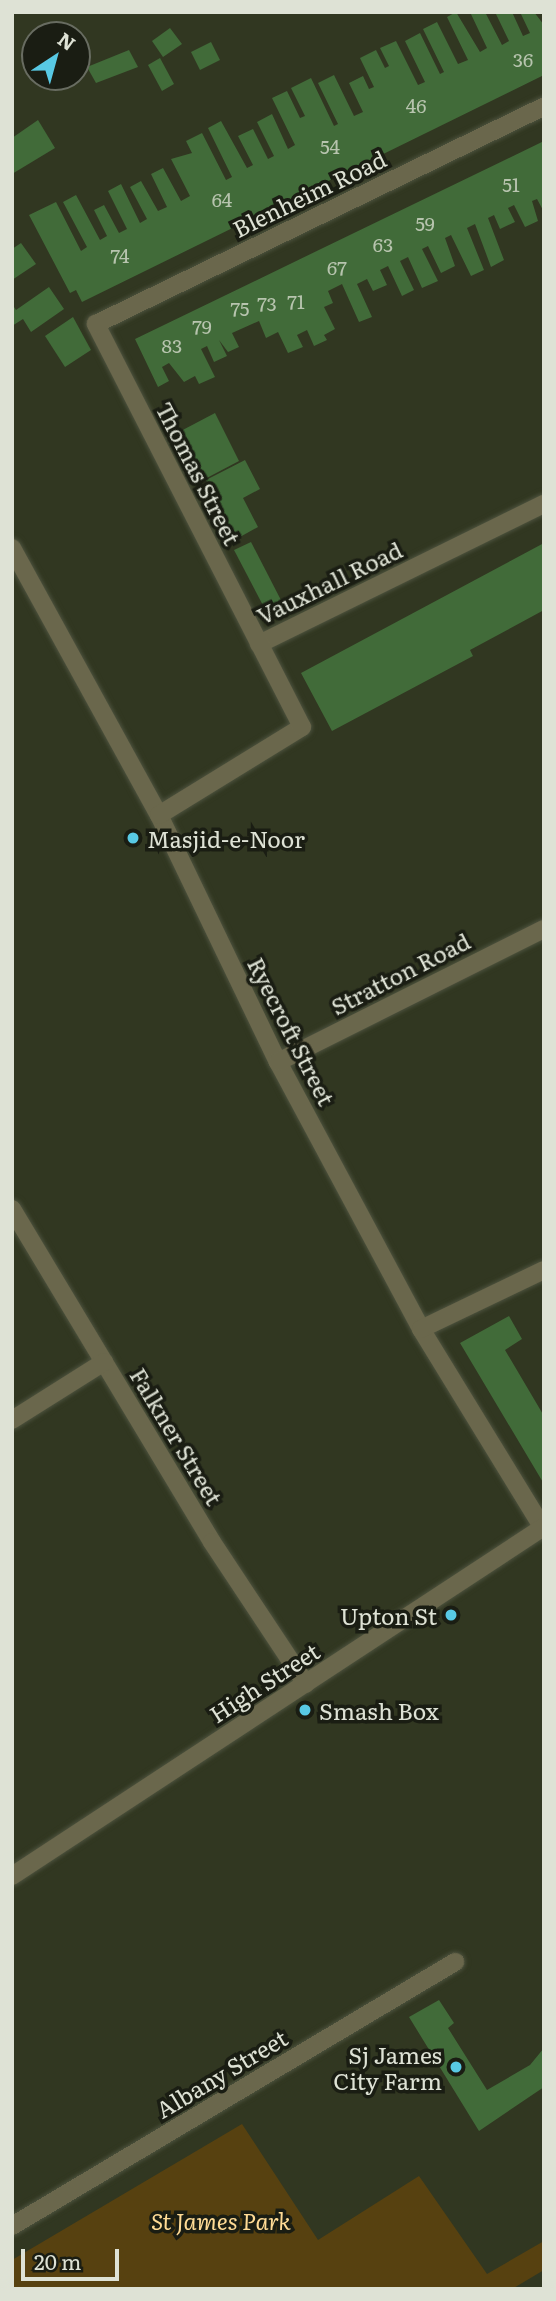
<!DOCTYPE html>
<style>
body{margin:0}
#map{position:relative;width:556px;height:2301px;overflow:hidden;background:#313721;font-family:Literata,serif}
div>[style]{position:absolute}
.green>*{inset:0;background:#574110}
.building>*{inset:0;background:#416b39}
.roads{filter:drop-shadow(0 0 2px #4d523e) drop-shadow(0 0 2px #4d523e)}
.minor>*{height:18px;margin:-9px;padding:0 9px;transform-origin:9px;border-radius:9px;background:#6a674c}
.dots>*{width:19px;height:19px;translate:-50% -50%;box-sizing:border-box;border:4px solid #1a1d13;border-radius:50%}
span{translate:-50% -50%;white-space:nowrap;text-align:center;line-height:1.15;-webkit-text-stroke:7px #1a1d13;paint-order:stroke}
.number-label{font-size:19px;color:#b7c4ae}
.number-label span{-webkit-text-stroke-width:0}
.street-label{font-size:23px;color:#dee2d5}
.poi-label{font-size:23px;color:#dee2d5}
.left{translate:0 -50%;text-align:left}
.right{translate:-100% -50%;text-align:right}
.park-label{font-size:23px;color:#ffdb95;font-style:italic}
.frame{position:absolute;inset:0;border:14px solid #dee2d5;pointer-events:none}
.north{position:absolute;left:21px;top:21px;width:70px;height:70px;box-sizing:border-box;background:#1a1d13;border:2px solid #686c61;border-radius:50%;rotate:36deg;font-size:19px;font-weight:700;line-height:28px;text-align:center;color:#dee2d5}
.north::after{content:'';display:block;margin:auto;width:24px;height:32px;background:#58c9e4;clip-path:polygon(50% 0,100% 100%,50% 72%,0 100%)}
.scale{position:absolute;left:21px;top:2249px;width:98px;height:32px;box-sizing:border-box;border:4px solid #dee2d5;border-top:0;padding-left:9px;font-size:21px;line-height:24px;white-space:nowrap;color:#dee2d5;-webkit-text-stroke:5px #1a1d13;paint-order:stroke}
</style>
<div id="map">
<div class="green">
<i style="clip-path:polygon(242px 2124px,318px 2240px,419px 2176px,487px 2274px,544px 2241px,544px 2270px,512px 2289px,12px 2289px,12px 2260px)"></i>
</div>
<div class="building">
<i style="clip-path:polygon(456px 12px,480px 52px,487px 48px,470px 12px,485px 12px,502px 45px,509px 41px,495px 12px,512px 12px,523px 36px,530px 33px,520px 12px,534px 12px,544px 25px,544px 75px,82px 302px,76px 290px,70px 293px,29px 215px,56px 202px,81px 251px,87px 247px,63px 202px,76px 195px,100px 240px,107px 236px,94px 210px,104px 205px,119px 233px,127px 229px,108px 191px,121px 184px,140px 223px,147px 219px,130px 187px,141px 181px,158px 211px,167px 207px,151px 174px,163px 168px,181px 201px,190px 196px,171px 159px,192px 153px,186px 141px,202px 133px,226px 180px,232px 177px,208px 128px,221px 121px,247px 168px,253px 165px,238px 136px,253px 129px,268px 159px,274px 156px,257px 122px,272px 114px,288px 149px,295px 145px,272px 98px,287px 91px,300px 118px,305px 116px,291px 88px,311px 78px,334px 126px,338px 124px,318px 83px,334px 75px,354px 116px,363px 112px,349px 83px,363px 76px,369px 89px,374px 87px,360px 58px,376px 50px,385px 68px,389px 66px,380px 48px,396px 41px,418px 85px,425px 82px,405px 41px,420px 33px,440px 74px,444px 72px,423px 29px,437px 22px,458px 64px,468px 60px,447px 17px)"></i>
<i style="clip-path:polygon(170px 28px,182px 44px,163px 57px,152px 41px)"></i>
<i style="clip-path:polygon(211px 42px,220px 60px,200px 70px,191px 52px)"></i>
<i style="clip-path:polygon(129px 50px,138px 67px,96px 83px,87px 67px)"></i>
<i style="clip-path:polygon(160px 58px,174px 84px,162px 91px,148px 65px)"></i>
<i style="clip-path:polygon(38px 120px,55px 148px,12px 174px,12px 138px)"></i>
<i style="clip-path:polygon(544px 141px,544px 212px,537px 199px,532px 201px,538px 221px,525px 227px,514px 205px,508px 208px,515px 222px,500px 229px,494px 215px,488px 218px,504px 260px,491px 267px,475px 224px,467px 228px,484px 270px,471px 276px,451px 235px,445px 238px,455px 266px,441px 273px,428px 246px,422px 249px,438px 281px,422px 288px,408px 257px,400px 261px,414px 290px,402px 296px,388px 266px,380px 270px,387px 285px,373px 291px,367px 279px,357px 284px,372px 317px,359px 322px,342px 284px,328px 291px,333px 303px,324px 307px,335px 329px,324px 335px,327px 340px,314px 346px,307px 330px,297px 335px,303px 347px,288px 353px,278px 332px,266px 338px,259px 321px,232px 333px,239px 347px,228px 352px,219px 340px,227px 356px,214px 362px,207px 346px,201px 349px,215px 377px,199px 384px,195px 376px,184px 382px,169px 363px,162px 367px,169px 381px,158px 387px,135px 339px)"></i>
<i style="clip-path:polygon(21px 243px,36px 264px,12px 280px,12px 249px)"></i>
<i style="clip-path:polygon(49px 287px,64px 309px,31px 332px,23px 319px,12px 326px,12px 304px,16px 310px)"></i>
<i style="clip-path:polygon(73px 317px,91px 350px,65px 367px,45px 336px)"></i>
<i style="clip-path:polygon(215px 413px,239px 461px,201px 481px,177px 433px)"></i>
<i style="clip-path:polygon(245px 460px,260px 489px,243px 498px,258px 527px,231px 542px,206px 480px)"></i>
<i style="clip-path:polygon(251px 542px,284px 606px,268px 615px,234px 550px)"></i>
<i style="clip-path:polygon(544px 543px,544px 610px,470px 650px,473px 656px,332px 731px,301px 673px)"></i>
<i style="clip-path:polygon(509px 1316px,522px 1339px,505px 1350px,544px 1416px,544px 1484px,460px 1343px)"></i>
<i style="clip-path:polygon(439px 2000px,454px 2023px,448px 2028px,487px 2090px,530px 2065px,544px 2048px,544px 2087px,479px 2131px,409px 2017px)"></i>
</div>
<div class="roads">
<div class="minor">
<i style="left:12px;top:548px;width:305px;rotate:61.2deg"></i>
<i style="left:159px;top:815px;width:274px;rotate:64.3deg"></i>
<i style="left:278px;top:1062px;width:303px;rotate:61.8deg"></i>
<i style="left:421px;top:1329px;width:236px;rotate:58.5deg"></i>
<i style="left:259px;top:644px;width:318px;rotate:-26.2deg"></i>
<i style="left:159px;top:815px;width:168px;rotate:-31.6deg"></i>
<i style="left:302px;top:727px;width:453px;rotate:-117.1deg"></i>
<i style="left:96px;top:324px;width:498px;rotate:-25.9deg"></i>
<i style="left:278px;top:1062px;width:297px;rotate:-26.6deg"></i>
<i style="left:12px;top:1209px;width:388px;rotate:59deg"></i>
<i style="left:212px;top:1542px;width:170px;rotate:56.5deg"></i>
<i style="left:421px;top:1329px;width:136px;rotate:-25.6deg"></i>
<i style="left:12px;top:1420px;width:109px;rotate:-32.2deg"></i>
<i style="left:12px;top:1876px;width:634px;rotate:-33.29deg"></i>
<i style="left:12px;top:2226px;width:516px;rotate:-30.79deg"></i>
</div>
</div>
<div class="dots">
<i style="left:133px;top:838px;background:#58c9e4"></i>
<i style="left:451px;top:1615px;background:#58c9e4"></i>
<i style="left:305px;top:1710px;background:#58c9e4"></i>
<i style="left:456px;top:2067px;background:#58c9e4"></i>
</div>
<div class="number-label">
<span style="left:523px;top:60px">36</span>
<span style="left:416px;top:106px">46</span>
<span style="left:330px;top:147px">54</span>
<span style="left:511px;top:185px">51</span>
<span style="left:222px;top:200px">64</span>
<span style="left:425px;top:224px">59</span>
<span style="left:383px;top:245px">63</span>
<span style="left:120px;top:256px">74</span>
<span style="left:337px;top:268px">67</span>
<span style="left:296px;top:302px">71</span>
<span style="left:267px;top:304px">73</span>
<span style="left:240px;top:309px">75</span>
<span style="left:202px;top:327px">79</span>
<span style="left:172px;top:346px">83</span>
</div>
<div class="street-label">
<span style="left:309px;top:193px;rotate:-26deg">Blenheim Road</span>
<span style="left:199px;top:473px;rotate:63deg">Thomas Street</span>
<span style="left:329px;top:582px;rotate:-26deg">Vauxhall Road</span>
<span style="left:400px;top:973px;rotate:-27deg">Stratton Road</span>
<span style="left:292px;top:1031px;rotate:63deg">Ryecroft Street</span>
<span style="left:177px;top:1436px;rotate:59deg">Falkner Street</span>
<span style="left:264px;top:1682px;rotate:-33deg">High Street</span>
<span style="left:221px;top:2073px;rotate:-31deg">Albany Street</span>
</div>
<div class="poi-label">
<span class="left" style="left:147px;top:838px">Masjid-e-Noor</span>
<span class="right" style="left:437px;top:1615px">Upton St</span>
<span class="left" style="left:319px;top:1710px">Smash Box</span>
<span class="right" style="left:442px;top:2067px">Sj James<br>City Farm</span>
</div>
<div class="park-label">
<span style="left:221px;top:2220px">St James Park</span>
</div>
<div class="frame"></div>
<div class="north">N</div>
<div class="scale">20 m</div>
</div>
